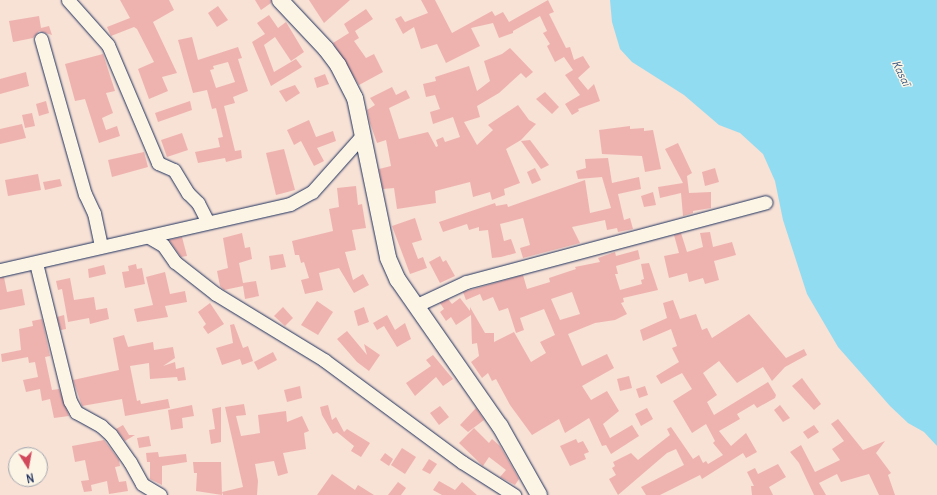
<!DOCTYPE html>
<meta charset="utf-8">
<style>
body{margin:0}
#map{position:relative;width:937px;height:495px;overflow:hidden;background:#f8e1d5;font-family:Delius,sans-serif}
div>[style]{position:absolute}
.water>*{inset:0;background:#92dcf2}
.building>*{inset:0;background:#efb3af}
.roads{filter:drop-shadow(0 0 1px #1b2f5e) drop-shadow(0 0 1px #1b2f5e)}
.minor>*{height:13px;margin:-6.5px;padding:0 6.5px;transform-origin:6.5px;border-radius:6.5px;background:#fcf5e5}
.major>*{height:16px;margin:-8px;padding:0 8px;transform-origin:8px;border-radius:8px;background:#fcf5e5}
span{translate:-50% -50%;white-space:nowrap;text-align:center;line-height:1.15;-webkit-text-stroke:3px #fcf5e5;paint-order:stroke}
.water-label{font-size:11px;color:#395a83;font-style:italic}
.north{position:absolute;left:8px;top:447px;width:40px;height:40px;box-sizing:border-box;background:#fcf5e5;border:1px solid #a2a6af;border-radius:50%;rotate:169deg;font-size:11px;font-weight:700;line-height:16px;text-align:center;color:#1b2f5e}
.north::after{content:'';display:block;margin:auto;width:14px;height:18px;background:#d1495b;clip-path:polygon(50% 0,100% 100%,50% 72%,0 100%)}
</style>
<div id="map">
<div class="water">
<i style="clip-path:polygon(610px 0,937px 0,937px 446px,924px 432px,908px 423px,890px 406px,838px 347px,807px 294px,783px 220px,775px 181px,763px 154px,740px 133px,719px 125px,684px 95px,632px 62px,620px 49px,612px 22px)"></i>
</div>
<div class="building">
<i style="clip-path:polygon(120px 0,169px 0,174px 10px,153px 22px,177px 73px,162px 77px,168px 91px,149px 99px,138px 69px,154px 62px,137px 29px,134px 27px,111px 36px,107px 27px,130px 18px)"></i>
<i style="clip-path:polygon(255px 0,271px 0,271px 3px,261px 10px)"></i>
<i style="clip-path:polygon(309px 0,350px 0,324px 23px)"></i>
<i style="clip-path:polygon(421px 0,435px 0,452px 33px,492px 11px,495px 16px,503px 12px,509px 22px,548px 0,554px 12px,549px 14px,566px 48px,570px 47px,574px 60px,583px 56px,590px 67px,578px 78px,588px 90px,594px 84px,600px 101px,578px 109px,579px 111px,572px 115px,565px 104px,580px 95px,565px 75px,573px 70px,564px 57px,555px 62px,547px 46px,550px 44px,543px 33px,547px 31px,540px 16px,513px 31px,513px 33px,499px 38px,493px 23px,471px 28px,480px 46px,446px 63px,437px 44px,421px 49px,414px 27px,403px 34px,395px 19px,401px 16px,405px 22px,428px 13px)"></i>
<i style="clip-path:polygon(218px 6px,228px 20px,217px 27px,208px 13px)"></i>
<i style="clip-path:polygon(366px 9px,373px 19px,355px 31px,359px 38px,354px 41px,366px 58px,374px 54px,383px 72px,359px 85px,333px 43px,349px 33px,344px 24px)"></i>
<i style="clip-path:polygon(269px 15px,278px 28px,286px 22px,304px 52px,291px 61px,275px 37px,264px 45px,274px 72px,296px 59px,302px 67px,271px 86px,252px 42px,265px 34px,257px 23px)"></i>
<i style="clip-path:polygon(39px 16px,41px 28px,49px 26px,52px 35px,39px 31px,33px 38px,13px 42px,9px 21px)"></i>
<i style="clip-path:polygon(evenodd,192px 37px,198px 60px,238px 47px,242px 58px,238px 59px,248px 91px,233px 97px,235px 103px,224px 106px,235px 151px,241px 150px,242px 158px,226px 162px,225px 158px,198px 163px,195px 152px,220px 147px,218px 138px,223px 137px,216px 108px,212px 109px,207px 90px,193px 93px,178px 40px,192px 37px,228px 62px,235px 82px,216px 88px,210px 70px,214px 69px,213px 66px,228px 62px)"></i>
<i style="clip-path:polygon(510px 48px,533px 72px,526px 78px,521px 73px,499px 93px,477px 106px,480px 117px,464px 122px,477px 145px,493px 130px,488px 125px,518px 105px,529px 120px,536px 124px,521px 140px,506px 149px,520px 183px,504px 189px,505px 195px,492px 200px,490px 192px,473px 197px,470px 182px,435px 191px,436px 203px,397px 209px,394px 188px,383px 189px,379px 169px,391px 166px,386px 140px,377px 143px,370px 123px,367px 110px,375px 105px,370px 98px,392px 87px,396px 95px,406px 90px,410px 98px,389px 108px,399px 139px,428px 132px,436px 147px,438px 146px,436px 140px,443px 137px,445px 142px,460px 137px,453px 117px,433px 124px,430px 112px,440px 109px,435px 95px,426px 97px,423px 84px,436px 81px,435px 77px,469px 66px,477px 91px,490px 81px,484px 61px,502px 54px)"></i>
<i style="clip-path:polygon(103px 54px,115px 91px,106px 93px,113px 113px,102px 118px,106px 130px,117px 126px,120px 136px,99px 143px,85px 99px,75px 101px,65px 64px)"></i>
<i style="clip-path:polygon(26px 72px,29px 86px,0 94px,0 79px)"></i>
<i style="clip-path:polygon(325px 74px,329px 84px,317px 88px,314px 78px)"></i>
<i style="clip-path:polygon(295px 85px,300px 93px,286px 102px,279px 91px)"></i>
<i style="clip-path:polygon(545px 92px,559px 107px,552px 114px,536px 99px)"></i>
<i style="clip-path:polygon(46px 101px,49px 113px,39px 116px,36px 104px)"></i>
<i style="clip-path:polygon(190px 101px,192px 110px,158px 122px,155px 113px)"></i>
<i style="clip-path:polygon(32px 113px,35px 126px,25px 128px,22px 115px)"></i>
<i style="clip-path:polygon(309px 120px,316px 137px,333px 131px,336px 141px,317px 148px,324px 161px,314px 166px,301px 141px,294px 145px,287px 130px)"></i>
<i style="clip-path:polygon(22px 124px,26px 138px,0 144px,0 129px)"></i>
<i style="clip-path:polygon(630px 126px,630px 129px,644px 128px,644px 131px,653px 130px,661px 169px,645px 172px,642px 156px,602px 154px,599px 130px)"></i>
<i style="clip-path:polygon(182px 133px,188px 150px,167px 157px,161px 140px)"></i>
<i style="clip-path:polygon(530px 140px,549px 165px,541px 169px,521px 141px)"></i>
<i style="clip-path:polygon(678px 143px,692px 173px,687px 176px,689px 193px,711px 192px,711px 208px,693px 211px,693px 213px,683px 216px,681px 193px,660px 198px,658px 187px,683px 183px,665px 149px)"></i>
<i style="clip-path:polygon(284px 149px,295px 190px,276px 195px,266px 153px)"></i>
<i style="clip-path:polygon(144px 152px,148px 167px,112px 177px,108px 160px)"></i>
<i style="clip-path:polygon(608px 158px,612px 183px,639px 177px,641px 189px,618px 194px,624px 220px,630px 218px,633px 229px,618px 232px,617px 228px,607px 230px,605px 220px,572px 227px,580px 243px,523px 258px,520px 248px,530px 245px,523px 218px,500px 224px,504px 241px,511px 239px,516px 253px,501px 257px,492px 258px,488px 230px,479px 231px,479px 227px,469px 230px,467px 224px,443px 232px,439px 222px,495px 203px,496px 206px,507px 204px,508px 207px,585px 180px,590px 213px,611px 208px,602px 177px,578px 179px,576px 171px,586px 168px,585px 159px)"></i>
<i style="clip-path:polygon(535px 168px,541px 180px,532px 184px,527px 172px)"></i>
<i style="clip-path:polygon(715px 168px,719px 182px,705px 186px,702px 172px)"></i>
<i style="clip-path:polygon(38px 174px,41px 190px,8px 196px,5px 180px)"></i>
<i style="clip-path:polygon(60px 179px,62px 186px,45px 190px,43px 182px)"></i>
<i style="clip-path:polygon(356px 186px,358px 205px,362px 204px,366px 228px,352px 230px,356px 250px,345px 252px,353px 280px,363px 274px,369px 285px,354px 293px,339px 268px,319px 273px,323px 290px,305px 294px,301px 280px,309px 278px,304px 262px,301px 263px,299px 255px,295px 255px,292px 241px,333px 231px,329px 209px,339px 207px,337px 188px)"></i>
<i style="clip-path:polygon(653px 192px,656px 205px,644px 207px,641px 196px)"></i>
<i style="clip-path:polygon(415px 218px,422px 240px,412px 243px,418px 259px,423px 257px,427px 268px,410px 274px,392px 226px)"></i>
<i style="clip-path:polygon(710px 232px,713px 247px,732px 242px,736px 255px,714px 261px,719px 280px,705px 284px,703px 278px,689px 282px,687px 273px,669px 278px,664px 256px,679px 253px,674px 235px,681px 233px,687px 252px,703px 247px,700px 233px)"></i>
<i style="clip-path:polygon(242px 233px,245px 248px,250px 247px,252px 259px,239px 263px,243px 283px,256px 281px,259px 296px,245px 299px,243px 286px,224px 290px,220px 286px,217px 271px,228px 268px,223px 238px)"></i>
<i style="clip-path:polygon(182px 237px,187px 256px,181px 257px,169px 240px)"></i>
<i style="clip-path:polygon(evenodd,638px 250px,640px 259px,616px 266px,618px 274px,615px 274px,620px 290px,642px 284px,641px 280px,644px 279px,641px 264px,649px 263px,658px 290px,623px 298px,624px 302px,621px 303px,627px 314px,615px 320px,595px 323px,568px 334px,582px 366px,607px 354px,614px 368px,582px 386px,591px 400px,607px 391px,619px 411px,603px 424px,610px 438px,632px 425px,639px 436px,611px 454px,606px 445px,602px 446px,589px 418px,565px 433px,559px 419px,532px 435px,510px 405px,496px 379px,492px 381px,488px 373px,482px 378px,471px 362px,479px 356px,477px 343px,472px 344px,471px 315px,456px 325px,451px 317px,446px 321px,440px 312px,444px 309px,440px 303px,448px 299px,452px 304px,460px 298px,470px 311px,470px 307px,485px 333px,494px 333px,494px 342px,514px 332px,531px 362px,546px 353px,540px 342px,555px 335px,544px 309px,520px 318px,524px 330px,516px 333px,508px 308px,499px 311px,493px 297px,483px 301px,480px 294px,466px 300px,463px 292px,523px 275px,527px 289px,550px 282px,549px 278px,576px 269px,575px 267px,600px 262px,598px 258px,615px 252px,616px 256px,638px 250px,572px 292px,580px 314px,560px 320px,551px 299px,572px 292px)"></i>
<i style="clip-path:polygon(283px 254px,286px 267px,271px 270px,269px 256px)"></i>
<i style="clip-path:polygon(440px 256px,443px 262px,446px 260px,455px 276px,440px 283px,429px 262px)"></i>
<i style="clip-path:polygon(136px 264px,137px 269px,142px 268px,145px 284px,125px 288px,122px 272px,129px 271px,128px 266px)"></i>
<i style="clip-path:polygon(104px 265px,106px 274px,89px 278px,88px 269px)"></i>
<i style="clip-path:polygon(165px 272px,170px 294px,185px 291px,187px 302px,165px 306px,168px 317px,137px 322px,134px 309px,153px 305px,146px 277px)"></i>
<i style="clip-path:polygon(4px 277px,7px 292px,22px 289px,25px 305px,0 310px,0 278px)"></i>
<i style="clip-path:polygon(70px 278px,74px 300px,94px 297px,96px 310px,107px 308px,109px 319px,90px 324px,89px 318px,68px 322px,62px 289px,58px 290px,56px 281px)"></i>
<i style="clip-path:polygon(673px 300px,680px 319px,696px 314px,702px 330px,707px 328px,712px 338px,749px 314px,786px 358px,804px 349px,807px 355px,785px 367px,772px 381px,763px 367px,737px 383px,719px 361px,703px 373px,717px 395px,707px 402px,714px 415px,768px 382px,776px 395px,775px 398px,757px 408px,754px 404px,737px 414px,740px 419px,719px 431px,731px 446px,746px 433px,757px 452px,746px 458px,743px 453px,702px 479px,700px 475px,660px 495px,646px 495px,641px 487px,684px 465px,676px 449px,667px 453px,618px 495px,609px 479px,616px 475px,612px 468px,615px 466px,613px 462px,631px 453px,638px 460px,670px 435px,667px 429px,671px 427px,693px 459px,699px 455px,703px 463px,706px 461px,708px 464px,723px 455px,713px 443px,715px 441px,706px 424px,692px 433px,673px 401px,692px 389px,682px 373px,661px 384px,656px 376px,679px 362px,672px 348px,677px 346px,671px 329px,643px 341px,640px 330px,667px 318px,663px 303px)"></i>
<i style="clip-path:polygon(317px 301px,333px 312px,318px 335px,301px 325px)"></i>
<i style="clip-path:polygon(210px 303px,224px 324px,208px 334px,203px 327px,206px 324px,198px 312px)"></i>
<i style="clip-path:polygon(283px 307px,293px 318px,285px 326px,274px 316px)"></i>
<i style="clip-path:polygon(364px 307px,369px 322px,358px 326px,354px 311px)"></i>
<i style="clip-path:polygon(64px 315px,66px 329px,61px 330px,57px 317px)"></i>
<i style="clip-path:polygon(387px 315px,395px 330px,405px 323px,411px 339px,397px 347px,384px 326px,377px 330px,373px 323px)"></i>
<i style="clip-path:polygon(42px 319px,50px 356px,45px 357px,52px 390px,59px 389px,69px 416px,54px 418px,50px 399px,42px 401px,40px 389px,26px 392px,23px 380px,38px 377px,35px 362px,29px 363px,28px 357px,2px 362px,1px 354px,21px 350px,19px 329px,33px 326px,32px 321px)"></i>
<i style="clip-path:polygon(234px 324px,243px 348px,248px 346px,253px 361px,242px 365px,240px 359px,222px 365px,216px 348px,233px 343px,230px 325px)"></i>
<i style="clip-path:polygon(347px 331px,367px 355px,364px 344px,380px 355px,369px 371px,357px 362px,337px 339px)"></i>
<i style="clip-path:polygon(124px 335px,128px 347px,153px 342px,154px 350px,173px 347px,175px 358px,163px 366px,175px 362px,176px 369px,184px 367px,186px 380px,178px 381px,177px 377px,150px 379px,149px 363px,130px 366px,137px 401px,140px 400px,141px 404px,168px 399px,170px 408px,125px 416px,122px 399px,82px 406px,73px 380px,119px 370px,113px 338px)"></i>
<i style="clip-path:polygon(273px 352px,277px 360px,258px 370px,254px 362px)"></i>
<i style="clip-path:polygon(433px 355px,453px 379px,443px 386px,436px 377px,415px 396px,406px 383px,431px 366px,426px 360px)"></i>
<i style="clip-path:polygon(629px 376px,632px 388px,620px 391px,617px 379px)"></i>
<i style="clip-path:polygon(802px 378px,821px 404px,814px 410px,792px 386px)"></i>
<i style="clip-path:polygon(300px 386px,302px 398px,287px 402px,284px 390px)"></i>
<i style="clip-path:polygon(645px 386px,648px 395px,639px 398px,636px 389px)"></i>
<i style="clip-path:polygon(244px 404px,246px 415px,236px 416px,241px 436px,260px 433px,258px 415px,286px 411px,287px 422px,302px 416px,309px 431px,304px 433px,306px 449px,283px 453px,288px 473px,278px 476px,274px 461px,255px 464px,258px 481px,257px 495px,223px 495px,222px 492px,243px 487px,225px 407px)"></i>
<i style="clip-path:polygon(192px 405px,194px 416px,182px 418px,183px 428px,171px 430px,168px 410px)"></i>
<i style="clip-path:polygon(328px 405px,332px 420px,336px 417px,344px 432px,347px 429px,370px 443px,361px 457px,351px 451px,354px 446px,337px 432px,333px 434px,322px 415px,320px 407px)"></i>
<i style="clip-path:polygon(780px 405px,790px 418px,783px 422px,774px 410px)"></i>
<i style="clip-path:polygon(440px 406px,449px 417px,439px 425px,430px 413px)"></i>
<i style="clip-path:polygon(221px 407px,221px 442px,211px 444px,209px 430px,215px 429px,212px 409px)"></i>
<i style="clip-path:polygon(476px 408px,484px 420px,468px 432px,460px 425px)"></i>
<i style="clip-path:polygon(647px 408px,653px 419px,641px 426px,635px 414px)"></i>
<i style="clip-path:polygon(838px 419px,863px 450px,885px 441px,876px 453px,891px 473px,888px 475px,895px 495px,879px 495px,869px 474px,841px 482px,837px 474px,819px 483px,826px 495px,814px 495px,799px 463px,790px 452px,801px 445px,815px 472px,840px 460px,832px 449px,844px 441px,831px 424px)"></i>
<i style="clip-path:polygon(123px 425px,129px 435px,135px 435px,125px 441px,116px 429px)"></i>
<i style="clip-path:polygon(814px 425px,819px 432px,808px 439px,803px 432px)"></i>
<i style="clip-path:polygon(474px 428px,489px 443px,492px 439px,500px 446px,519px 479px,515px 485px,500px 477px,506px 470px,489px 457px,483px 466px,459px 443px)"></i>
<i style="clip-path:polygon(149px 436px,151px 446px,139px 448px,137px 438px)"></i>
<i style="clip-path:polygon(576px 439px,578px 443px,583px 441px,589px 452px,584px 454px,586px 459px,570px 466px,560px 446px)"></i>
<i style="clip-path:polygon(104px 440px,119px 460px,120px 466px,115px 467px,119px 482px,126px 481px,128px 491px,109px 494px,107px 481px,91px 485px,92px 491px,84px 492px,81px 481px,89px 480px,85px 460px,75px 462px,72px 446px)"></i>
<i style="clip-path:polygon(402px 448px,416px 457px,405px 474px,391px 465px)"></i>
<i style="clip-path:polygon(158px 452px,159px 457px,186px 454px,187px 462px,162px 466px,162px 485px,150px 479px,150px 462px,147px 462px,146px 453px)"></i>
<i style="clip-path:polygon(385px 453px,393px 459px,389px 466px,380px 460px)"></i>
<i style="clip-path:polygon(429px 459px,437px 464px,430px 474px,422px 470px)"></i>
<i style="clip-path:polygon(193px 462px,221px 462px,222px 495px,196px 491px,197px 473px,194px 473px)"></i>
<i style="clip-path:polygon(778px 464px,786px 477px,769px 487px,773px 495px,752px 495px,751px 486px,754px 486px,747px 472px,755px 468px,758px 474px)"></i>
<i style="clip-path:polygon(332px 474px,355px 490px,358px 485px,374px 495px,317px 495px)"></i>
<i style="clip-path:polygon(439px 481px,455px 490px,462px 482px,477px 495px,442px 495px,433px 490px)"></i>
<i style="clip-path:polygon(398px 482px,406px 488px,401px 495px,388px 495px)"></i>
</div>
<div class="roads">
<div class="minor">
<i style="left:68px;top:0;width:60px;rotate:48.4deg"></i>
<i style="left:108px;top:45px;width:128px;rotate:67deg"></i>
<i style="left:158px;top:163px;width:17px;rotate:24deg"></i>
<i style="left:174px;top:170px;width:27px;rotate:59deg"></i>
<i style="left:188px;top:193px;width:14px;rotate:45deg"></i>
<i style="left:198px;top:203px;width:20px;rotate:63deg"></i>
<i style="left:41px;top:39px;width:161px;rotate:74.2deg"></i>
<i style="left:85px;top:194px;width:21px;rotate:65deg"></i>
<i style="left:94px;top:213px;width:34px;rotate:78deg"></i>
<i style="left:149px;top:237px;width:16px;rotate:30deg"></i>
<i style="left:163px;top:245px;width:21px;rotate:55deg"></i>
<i style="left:175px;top:262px;width:52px;rotate:38deg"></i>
<i style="left:216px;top:294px;width:127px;rotate:31.4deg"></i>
<i style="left:324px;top:360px;width:172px;rotate:36.5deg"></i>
<i style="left:462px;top:462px;width:62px;rotate:32.4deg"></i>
<i style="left:36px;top:263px;width:142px;rotate:76.2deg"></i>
<i style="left:70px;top:401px;width:13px;rotate:61deg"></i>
<i style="left:76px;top:412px;width:29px;rotate:29deg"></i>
<i style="left:101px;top:426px;width:13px;rotate:42deg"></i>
<i style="left:111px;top:435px;width:33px;rotate:55deg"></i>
<i style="left:130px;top:462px;width:25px;rotate:61deg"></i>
<i style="left:142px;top:484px;width:21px;rotate:31deg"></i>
<i style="left:0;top:270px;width:297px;rotate:-12.8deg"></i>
<i style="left:290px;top:204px;width:25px;rotate:-29deg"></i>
<i style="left:312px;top:192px;width:74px;rotate:-48.3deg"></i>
<i style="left:417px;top:305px;width:54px;rotate:-25.1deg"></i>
<i style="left:466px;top:282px;width:310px;rotate:-14.9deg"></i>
</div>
<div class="major">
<i style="left:280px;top:0;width:67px;rotate:46.8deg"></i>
<i style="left:326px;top:49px;width:20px;rotate:53deg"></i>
<i style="left:338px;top:65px;width:37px;rotate:63deg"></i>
<i style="left:355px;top:98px;width:163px;rotate:78.3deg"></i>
<i style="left:388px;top:258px;width:24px;rotate:66deg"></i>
<i style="left:398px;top:280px;width:178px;rotate:55.1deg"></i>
<i style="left:500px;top:426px;width:79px;rotate:60.5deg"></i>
</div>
</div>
<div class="water-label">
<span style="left:901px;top:73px;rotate:64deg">Kasaï</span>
</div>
<div class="north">N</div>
</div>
